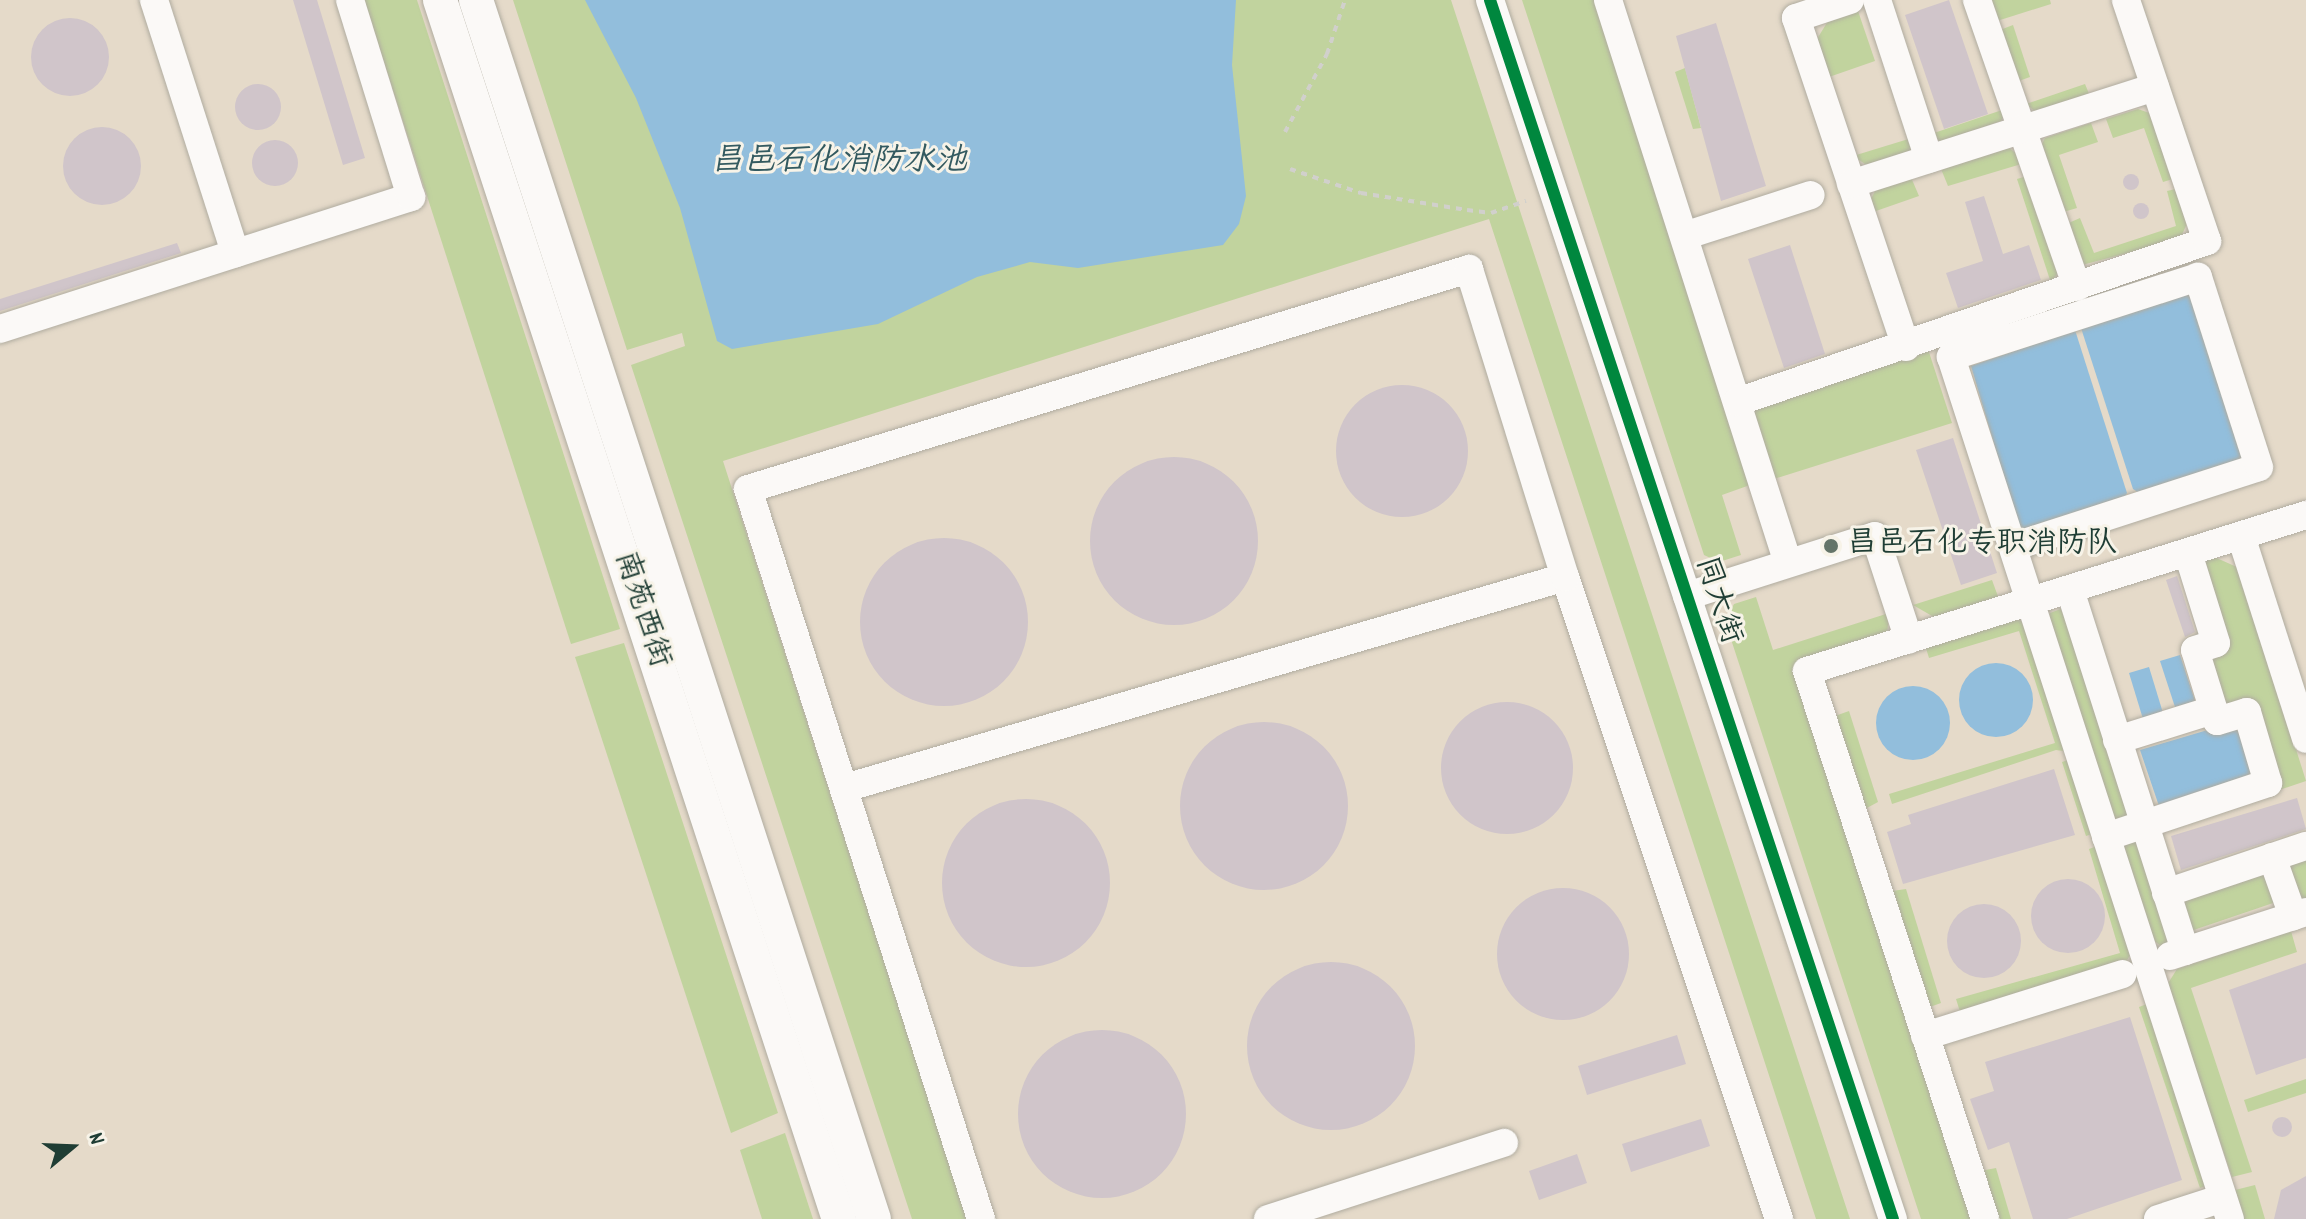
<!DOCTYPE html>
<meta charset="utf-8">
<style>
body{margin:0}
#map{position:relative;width:2306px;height:1219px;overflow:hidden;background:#e5dac9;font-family:Dekko,"LXGW WenKai TC",sans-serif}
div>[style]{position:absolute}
.green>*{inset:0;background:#c1d39e}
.water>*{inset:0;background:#92bedc}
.round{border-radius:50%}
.building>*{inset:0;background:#d0c5ca}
.path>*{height:4px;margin-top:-2px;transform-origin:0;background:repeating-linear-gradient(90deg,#d1d0cc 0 6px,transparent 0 12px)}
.roads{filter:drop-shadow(0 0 2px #b0aca0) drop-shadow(0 0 2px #b0aca0)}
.minor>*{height:28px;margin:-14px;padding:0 14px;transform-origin:14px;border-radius:14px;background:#fbf9f7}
.major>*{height:34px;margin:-17px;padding:0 17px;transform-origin:17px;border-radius:17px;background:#fbf9f7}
.cycleway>*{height:12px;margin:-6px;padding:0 6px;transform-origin:6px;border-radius:6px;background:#00873e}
.dots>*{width:22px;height:22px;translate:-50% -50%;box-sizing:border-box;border:4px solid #f7f3e8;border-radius:50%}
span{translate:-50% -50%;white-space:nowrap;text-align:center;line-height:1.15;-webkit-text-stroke:6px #f7f3e8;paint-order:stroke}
.poi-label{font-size:30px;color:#1f3d34}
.left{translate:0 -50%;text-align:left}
.street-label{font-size:30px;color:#1f3d34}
.water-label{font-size:32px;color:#335a60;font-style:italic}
.north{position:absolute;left:32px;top:1107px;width:80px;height:80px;-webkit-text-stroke:6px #f7f3e8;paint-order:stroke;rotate:71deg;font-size:22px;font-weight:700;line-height:32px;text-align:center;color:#1f3d34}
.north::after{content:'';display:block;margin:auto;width:28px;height:36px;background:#1f3d34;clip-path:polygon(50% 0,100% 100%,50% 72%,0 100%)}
</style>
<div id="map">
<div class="green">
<i style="clip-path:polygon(364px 0,417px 0,620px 629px,571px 644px)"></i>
<i style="clip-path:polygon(513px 0,1451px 0,1850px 1219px,1816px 1219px,1489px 219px,723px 461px,967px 1219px,912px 1219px,631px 365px,685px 346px,682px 333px,627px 350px)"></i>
<i style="clip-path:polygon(1522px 0,1595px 0,1750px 485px,1722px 495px,1741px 555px,1719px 562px,1704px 555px)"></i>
<i style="clip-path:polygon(1989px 0,2050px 0,2051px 4px,1997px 21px)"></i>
<i style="clip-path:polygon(1858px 11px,1875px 61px,1829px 77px,1817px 39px,1828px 21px)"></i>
<i style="clip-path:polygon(2013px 25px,2030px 77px,2016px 82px,2000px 30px)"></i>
<i style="clip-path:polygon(1685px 68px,1701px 128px,1693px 129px,1675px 72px)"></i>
<i style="clip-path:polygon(2085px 84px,2090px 96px,2036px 112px,2026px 104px)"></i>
<i style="clip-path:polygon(2008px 108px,2001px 121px,1941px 142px,1931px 134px)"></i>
<i style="clip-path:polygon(2138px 109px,2152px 114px,2176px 178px,2163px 182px,2144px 128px,2113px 138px,2106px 119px)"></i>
<i style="clip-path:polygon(2091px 123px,2098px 142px,2059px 155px,2077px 208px,2060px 213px,2040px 148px,2045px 138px)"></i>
<i style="clip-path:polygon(1915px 137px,1911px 153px,1868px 166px,1853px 156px)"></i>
<i style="clip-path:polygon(2009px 148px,2028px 162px,1948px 186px,1941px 169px)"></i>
<i style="clip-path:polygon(2033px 174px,2063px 265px,2051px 283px,2017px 179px)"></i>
<i style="clip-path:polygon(1910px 175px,1919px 196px,1876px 211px,1868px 205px,1877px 187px)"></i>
<i style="clip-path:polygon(2180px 188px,2190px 217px,2180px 239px,2082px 265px,2064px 225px,2080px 218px,2094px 253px,2176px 226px,2167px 191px)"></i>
<i style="clip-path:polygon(1928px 349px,1952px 423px,1774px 479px,1751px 408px)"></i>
<i style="clip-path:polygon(2212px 556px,2239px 568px,2306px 781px,2279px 790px,2221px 715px,2202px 656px,2199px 560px)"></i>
<i style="clip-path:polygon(1992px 580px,2000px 602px,1939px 620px,1913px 605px)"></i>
<i style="clip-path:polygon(1756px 597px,1773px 650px,1889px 613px,1887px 636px,1799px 666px,1975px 1219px,1921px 1219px,1725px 621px,1734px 604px)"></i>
<i style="clip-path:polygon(2066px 607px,2134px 818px,2113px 825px,2048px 621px,2050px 613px)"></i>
<i style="clip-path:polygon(2016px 618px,2027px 624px,2070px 752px,2056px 750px,1892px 804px,1889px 794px,2055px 743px,2019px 631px,1929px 658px,1925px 645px)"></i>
<i style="clip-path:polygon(624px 643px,778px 1113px,731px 1133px,575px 657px)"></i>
<i style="clip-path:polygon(1849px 711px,1878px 802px,1865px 809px,1835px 716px)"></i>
<i style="clip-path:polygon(2074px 758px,2097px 832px,2086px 836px,2062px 762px)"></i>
<i style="clip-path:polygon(2141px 834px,2175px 946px,2166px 950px,2152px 939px,2122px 841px)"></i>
<i style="clip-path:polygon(2100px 845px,2133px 950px,2126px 962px,1961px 1015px,1956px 999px,2120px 953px,2089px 849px)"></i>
<i style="clip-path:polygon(2306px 855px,2306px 900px,2300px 902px,2286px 861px)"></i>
<i style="clip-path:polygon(2267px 866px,2279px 901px,2185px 933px,2175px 897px)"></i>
<i style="clip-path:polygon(1906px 889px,1941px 1003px,1927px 1008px,1892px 891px)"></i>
<i style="clip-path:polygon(2291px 931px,2297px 952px,2191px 988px,2252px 1172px,2232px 1177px,2167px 985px,2177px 969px)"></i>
<i style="clip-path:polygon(2152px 1002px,2211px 1184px,2200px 1188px,2139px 1007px)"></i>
<i style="clip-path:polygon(2306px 1079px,2306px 1093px,2248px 1112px,2244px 1100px)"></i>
<i style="clip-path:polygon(785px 1133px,813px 1219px,762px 1219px,740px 1150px)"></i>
<i style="clip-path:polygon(1996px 1168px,2011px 1219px,1995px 1219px,1980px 1171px)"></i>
<i style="clip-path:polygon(2255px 1185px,2265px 1219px,2244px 1219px,2235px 1190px)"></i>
</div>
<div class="water">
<i style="clip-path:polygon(585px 0,1236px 0,1232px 65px,1246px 196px,1239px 224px,1223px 245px,1078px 268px,1030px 262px,977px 277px,878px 324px,732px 349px,717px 341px,680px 208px,636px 98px)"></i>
<i style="clip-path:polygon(2192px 290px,2245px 460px,2142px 495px,2133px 489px,2081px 328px)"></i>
<i style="clip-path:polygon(2075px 330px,2127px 493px,2123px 501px,2021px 535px,1971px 366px)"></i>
<i style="clip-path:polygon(2180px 655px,2195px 701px,2175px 707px,2160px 661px)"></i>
<i class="round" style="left:1959px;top:663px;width:74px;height:74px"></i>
<i style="clip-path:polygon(2149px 667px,2163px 713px,2143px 719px,2129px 673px)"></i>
<i class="round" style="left:1876px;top:686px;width:74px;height:74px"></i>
<i style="clip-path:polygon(2238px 721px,2256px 777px,2160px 809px,2140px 750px)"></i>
</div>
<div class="building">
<i style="clip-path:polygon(293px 0,317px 0,365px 158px,343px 165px)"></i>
<i style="clip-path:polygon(1949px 0,1988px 114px,1944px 129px,1905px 15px)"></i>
<i class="round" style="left:31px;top:18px;width:78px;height:78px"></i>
<i style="clip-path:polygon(1716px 23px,1766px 186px,1721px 201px,1676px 36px)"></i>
<i class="round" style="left:235px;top:84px;width:46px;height:46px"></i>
<i class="round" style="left:63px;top:127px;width:78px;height:78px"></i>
<i class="round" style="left:252px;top:140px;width:46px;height:46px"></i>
<i class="round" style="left:2123px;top:174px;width:16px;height:16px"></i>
<i style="clip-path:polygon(1984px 196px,2003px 254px,2029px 245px,2041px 280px,1958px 308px,1946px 273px,1983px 261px,1965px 202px)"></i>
<i class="round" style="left:2133px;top:203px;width:16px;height:16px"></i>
<i style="clip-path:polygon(177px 243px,181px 253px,0 311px,0 299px)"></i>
<i style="clip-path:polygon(1790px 245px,1825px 354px,1784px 368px,1748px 259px)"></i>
<i class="round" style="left:1336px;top:385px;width:132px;height:132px"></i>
<i style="clip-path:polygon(1953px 438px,1997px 573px,1961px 585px,1916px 450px)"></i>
<i class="round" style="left:1090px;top:457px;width:168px;height:168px"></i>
<i class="round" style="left:860px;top:538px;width:168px;height:168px"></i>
<i style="clip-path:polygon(2177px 576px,2195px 632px,2185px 637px,2166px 580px)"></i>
<i class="round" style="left:1441px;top:702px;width:132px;height:132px"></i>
<i class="round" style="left:1180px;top:722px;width:168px;height:168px"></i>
<i style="clip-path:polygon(2054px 769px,2075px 835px,1903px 884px,1887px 832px,1911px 824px,1908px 815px)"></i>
<i style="clip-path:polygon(2297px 798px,2306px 829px,2181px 870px,2171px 836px)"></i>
<i class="round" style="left:942px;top:799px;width:168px;height:168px"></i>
<i class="round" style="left:2031px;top:879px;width:74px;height:74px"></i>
<i class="round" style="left:1497px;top:888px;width:132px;height:132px"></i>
<i class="round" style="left:1947px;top:904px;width:74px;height:74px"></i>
<i class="round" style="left:1247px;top:962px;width:168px;height:168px"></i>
<i style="clip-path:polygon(2306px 963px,2306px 1058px,2256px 1075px,2229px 990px)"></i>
<i style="clip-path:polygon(2130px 1017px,2182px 1180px,2067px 1219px,2033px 1219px,2009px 1142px,1988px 1150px,1970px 1099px,1994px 1091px,1985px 1062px)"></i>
<i class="round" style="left:1018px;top:1030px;width:168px;height:168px"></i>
<i style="clip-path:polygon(1677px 1035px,1686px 1064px,1587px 1095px,1578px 1066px)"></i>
<i class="round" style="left:2272px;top:1117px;width:20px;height:20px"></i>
<i style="clip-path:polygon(1701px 1119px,1710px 1146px,1631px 1172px,1622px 1144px)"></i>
<i style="clip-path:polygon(1577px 1154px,1587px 1183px,1539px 1200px,1529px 1171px)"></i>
<i style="clip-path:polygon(2306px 1176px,2306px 1219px,2274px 1219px,2281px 1190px)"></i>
</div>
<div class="path">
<i style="left:1285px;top:132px;width:89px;rotate:-61.7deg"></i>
<i style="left:1327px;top:54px;width:57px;rotate:-71.6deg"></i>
<i style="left:1290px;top:169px;width:75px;rotate:18.7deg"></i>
<i style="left:1361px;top:193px;width:107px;rotate:9.1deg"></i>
<i style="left:1467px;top:210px;width:24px;rotate:7deg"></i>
<i style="left:1491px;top:213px;width:37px;rotate:-19deg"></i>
</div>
<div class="roads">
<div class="minor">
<i style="left:154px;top:0;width:266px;rotate:72.2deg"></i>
<i style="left:1490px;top:0;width:1284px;rotate:71.71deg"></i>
<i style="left:1608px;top:0;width:591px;rotate:72.27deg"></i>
<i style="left:1850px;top:0;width:57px;rotate:161.6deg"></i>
<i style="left:1796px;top:18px;width:347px;rotate:71.5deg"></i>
<i style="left:1877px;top:0;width:167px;rotate:71.9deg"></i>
<i style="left:1977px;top:0;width:304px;rotate:70.8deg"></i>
<i style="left:1851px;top:184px;width:319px;rotate:-17.7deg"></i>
<i style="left:1684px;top:236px;width:133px;rotate:-17.9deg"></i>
<i style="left:0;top:329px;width:432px;rotate:-17.8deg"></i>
<i style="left:411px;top:197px;width:206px;rotate:-107.2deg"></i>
<i style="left:1737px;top:402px;width:497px;rotate:-18.9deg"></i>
<i style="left:2207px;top:241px;width:254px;rotate:-108.6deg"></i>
<i style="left:2241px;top:536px;width:213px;rotate:72.2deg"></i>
<i style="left:2015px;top:546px;width:256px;rotate:-17.9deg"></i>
<i style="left:2259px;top:467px;width:200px;rotate:-107.8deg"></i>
<i style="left:2198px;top:277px;width:260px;rotate:162.1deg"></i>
<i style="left:1951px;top:357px;width:906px;rotate:72.07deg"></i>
<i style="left:2070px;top:590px;width:379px;rotate:72.3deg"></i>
<i style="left:1687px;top:596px;width:197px;rotate:-17.7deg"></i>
<i style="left:1875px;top:536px;width:109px;rotate:71.9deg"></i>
<i style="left:2117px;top:740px;width:101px;rotate:-17.4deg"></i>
<i style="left:845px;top:788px;width:750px;rotate:-16.33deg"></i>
<i style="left:1565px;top:577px;width:677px;rotate:71.57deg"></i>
<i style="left:2106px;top:837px;width:171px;rotate:-18.4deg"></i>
<i style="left:2268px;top:783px;width:74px;rotate:-106.5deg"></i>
<i style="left:2247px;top:712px;width:31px;rotate:163deg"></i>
<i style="left:2217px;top:721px;width:74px;rotate:-107.2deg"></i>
<i style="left:2195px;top:650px;width:22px;rotate:-18deg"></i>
<i style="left:2216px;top:643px;width:94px;rotate:-107.3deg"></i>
<i style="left:2272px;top:857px;width:63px;rotate:70.4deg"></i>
<i style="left:2166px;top:893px;width:148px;rotate:-18.6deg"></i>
<i style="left:2170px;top:956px;width:143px;rotate:-17.9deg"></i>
<i style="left:1925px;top:1036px;width:207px;rotate:-17.4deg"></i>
<i style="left:981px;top:1219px;width:766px;rotate:-107.7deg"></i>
<i style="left:748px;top:489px;width:754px;rotate:-16.97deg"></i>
<i style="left:1469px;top:269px;width:323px;rotate:72.7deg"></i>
<i style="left:1268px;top:1219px;width:248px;rotate:-17.9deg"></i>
<i style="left:1985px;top:1219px;width:576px;rotate:-107.99deg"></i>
<i style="left:1807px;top:671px;width:523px;rotate:-17.36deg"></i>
<i style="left:2158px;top:1219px;width:68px;rotate:-17.9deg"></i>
</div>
<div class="major">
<i style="left:440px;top:0;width:1283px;rotate:71.88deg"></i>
<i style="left:476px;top:0;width:1282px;rotate:71.92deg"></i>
</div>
</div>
<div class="cycleway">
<i style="left:1490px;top:0;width:1284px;rotate:71.71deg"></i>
</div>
<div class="dots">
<i style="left:1831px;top:546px;background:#647468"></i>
</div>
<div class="poi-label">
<span class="left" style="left:1847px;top:546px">昌邑石化专职消防队</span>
</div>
<div class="street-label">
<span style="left:1716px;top:601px;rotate:72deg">同大街</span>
<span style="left:640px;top:610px;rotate:72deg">南苑西街</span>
</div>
<div class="water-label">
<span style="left:839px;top:163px">昌邑石化消防水池</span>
</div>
<div class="north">N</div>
</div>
